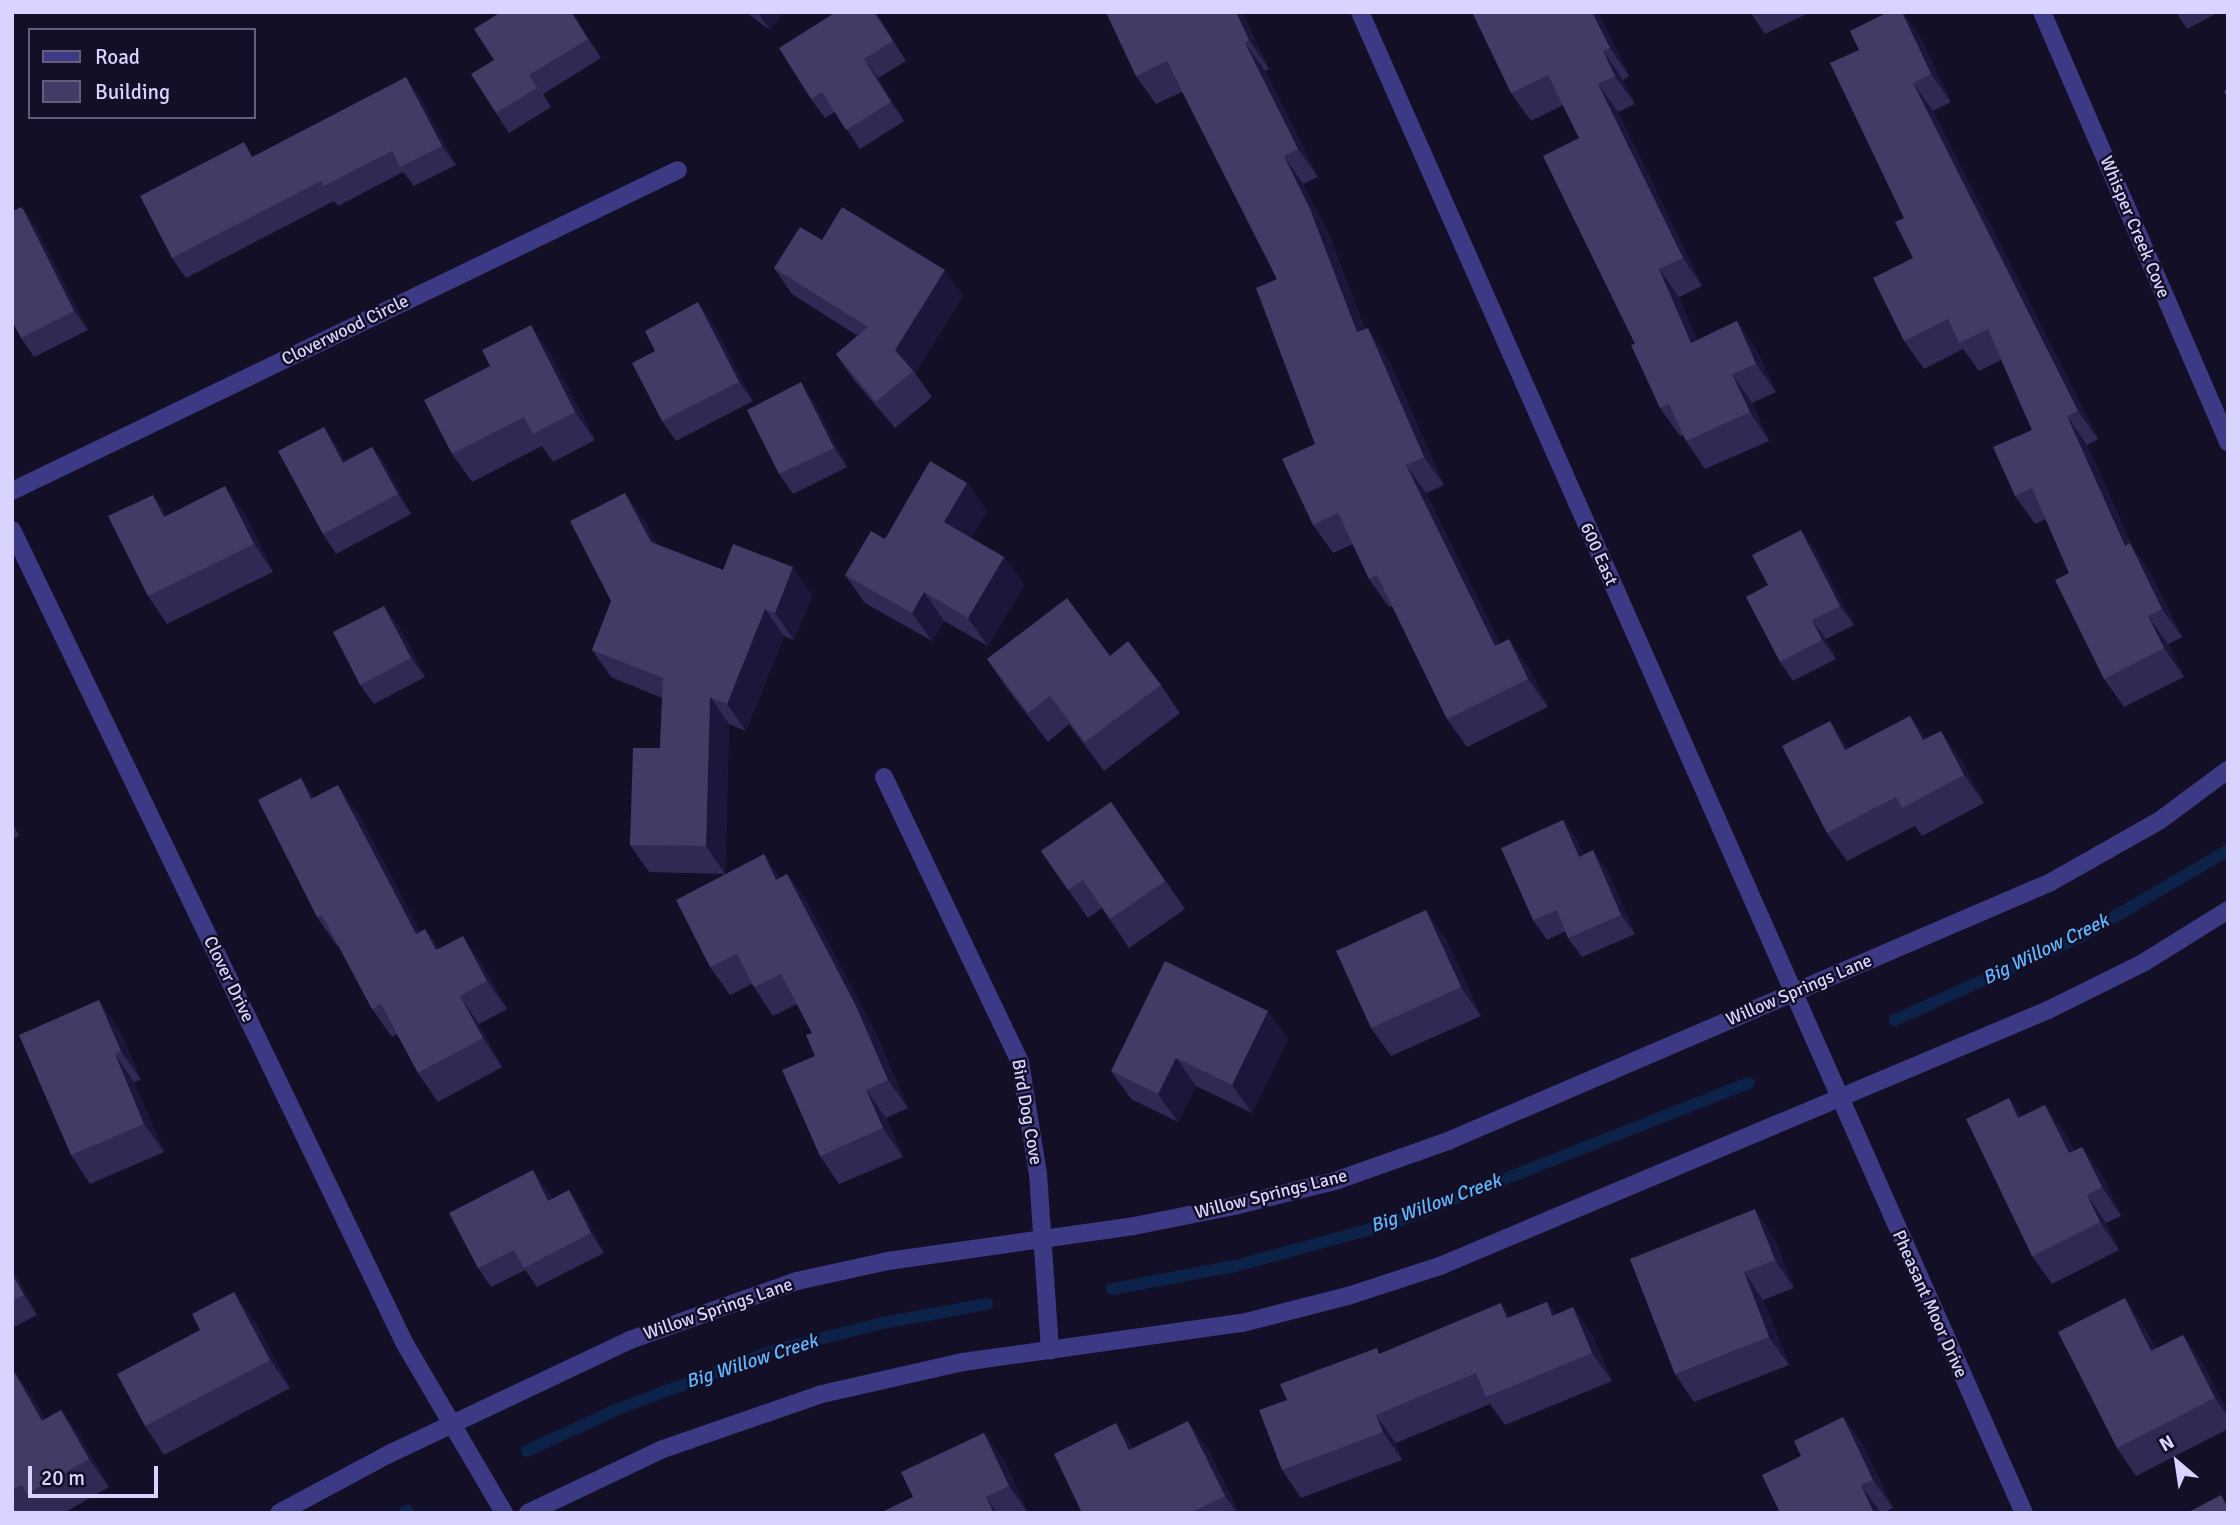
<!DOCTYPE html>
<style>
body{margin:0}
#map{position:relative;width:2240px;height:1525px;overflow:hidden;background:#130f26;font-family:Signika,sans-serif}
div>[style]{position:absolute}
.stream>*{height:12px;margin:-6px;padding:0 6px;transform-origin:6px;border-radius:6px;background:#0c2248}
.street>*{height:18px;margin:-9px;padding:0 9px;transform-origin:9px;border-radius:9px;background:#3d3a85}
.wall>*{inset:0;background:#312854}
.shaded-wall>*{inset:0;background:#1d163a}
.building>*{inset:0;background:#433a66}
span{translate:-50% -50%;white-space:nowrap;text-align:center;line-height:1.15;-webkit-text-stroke:5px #130f26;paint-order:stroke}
.street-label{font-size:18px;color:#d9d4ff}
.water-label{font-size:19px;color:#62b6ff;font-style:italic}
.frame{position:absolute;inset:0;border:14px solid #d9d4ff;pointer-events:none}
.legend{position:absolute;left:28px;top:28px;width:228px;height:91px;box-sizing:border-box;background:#130f26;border:2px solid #625e7d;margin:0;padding:9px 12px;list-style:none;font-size:21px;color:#d9d4ff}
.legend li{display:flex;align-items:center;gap:14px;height:35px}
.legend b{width:35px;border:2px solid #625e7d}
.north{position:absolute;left:2142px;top:1427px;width:70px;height:70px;-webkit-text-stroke:5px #130f26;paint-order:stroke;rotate:331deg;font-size:19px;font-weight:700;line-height:28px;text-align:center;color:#d9d4ff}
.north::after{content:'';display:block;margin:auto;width:24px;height:32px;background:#d9d4ff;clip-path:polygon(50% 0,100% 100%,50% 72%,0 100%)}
.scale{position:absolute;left:28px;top:1466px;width:130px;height:32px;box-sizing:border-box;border:4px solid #d9d4ff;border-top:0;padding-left:9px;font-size:21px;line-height:24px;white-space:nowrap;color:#d9d4ff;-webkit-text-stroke:5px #130f26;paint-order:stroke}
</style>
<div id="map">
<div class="stream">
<i style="left:1895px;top:1020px;width:203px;rotate:-24.2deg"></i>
<i style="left:2080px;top:937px;width:172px;rotate:-30.4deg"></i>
<i style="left:1112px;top:1289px;width:125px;rotate:-10.6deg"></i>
<i style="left:1235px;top:1266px;width:164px;rotate:-15.2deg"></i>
<i style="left:1393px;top:1223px;width:382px;rotate:-21.5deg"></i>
<i style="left:527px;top:1451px;width:100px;rotate:-24.8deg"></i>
<i style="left:618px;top:1409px;width:169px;rotate:-20.5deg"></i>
<i style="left:776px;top:1350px;width:110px;rotate:-14.2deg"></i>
<i style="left:883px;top:1323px;width:106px;rotate:-10.4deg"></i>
<i style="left:404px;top:1513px;width:4px;rotate:-34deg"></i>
</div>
<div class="street">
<i style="left:1360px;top:12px;width:1641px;rotate:66.14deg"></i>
<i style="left:2042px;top:12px;width:469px;rotate:66.6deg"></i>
<i style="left:12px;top:491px;width:739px;rotate:-25.73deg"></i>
<i style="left:12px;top:530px;width:904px;rotate:64.23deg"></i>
<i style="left:405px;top:1344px;width:196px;rotate:59.6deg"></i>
<i style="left:884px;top:777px;width:316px;rotate:64.5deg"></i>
<i style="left:1020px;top:1062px;width:113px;rotate:80.9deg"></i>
<i style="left:1038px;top:1174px;width:177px;rotate:86.1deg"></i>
<i style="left:279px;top:1513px;width:125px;rotate:-28.2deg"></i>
<i style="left:389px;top:1454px;width:267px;rotate:-25.3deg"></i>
<i style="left:630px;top:1340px;width:177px;rotate:-19.5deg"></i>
<i style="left:797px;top:1281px;width:93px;rotate:-12.4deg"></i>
<i style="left:888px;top:1261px;width:248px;rotate:-8.1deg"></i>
<i style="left:1134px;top:1226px;width:102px;rotate:-11.3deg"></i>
<i style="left:1234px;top:1206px;width:104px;rotate:-13.9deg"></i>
<i style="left:1335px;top:1181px;width:120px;rotate:-19.5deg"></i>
<i style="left:1448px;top:1141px;width:656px;rotate:-23.24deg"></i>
<i style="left:2051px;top:882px;width:124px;rotate:-29.5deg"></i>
<i style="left:2159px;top:821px;width:86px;rotate:-36.5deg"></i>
<i style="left:528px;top:1513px;width:149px;rotate:-25.4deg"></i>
<i style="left:663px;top:1449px;width:168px;rotate:-19.1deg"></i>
<i style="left:822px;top:1394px;width:145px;rotate:-12.8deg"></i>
<i style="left:963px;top:1362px;width:282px;rotate:-8deg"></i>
<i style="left:1242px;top:1323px;width:109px;rotate:-14.3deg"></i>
<i style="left:1348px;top:1296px;width:97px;rotate:-18.1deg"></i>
<i style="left:1440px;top:1266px;width:660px;rotate:-22.83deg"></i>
<i style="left:2048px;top:1010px;width:106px;rotate:-26.3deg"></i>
<i style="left:2143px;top:963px;width:100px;rotate:-31.9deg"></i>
</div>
<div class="wall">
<i style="clip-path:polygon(501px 12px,572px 12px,601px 58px,543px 94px,551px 107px,509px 133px,496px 113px,494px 60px)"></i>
<i style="clip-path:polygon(746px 12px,784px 12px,770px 30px)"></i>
<i style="clip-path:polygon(876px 12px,906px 61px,878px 78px,904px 121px,860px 149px,835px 112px,825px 118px,811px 99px)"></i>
<i style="clip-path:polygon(1106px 12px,1242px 12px,1269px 69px,1265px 71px,1318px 177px,1303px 184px,1330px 237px,1365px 329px,1387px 356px,1444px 485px,1426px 493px,1500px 644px,1528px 667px,1548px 707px,1467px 747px,1447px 719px,1392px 606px,1389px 607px,1369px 579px,1353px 544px,1333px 553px,1313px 525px,1315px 444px,1277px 279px,1182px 92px,1156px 104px,1136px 76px)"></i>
<i style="clip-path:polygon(1598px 12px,1629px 76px,1623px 80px,1635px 104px,1618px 112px,1702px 286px,1679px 297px,1697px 340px,1737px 321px,1756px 349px,1776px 392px,1752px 403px,1769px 441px,1705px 469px,1686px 441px,1683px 435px,1680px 436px,1660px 408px,1635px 344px,1579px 138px,1563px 105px,1531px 121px,1511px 93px)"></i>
<i style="clip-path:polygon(1750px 12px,1811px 12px,1765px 34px)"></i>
<i style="clip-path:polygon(2176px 12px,2219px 12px,2187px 29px)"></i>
<i style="clip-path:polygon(1919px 35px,1951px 102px,1933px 111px,2098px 439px,2087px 445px,2133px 548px,2149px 571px,2182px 637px,2168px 644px,2184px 677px,2124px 707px,2104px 679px,2069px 573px,2046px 519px,2035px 524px,2015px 496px,2032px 430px,2001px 360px,1979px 371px,1963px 349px,1924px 369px,1904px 341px,1913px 258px,1904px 218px,1830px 63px)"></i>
<i style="clip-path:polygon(419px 96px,456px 165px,414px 186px,403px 172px,338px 206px,334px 201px,186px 278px,172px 258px,254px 156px)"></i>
<i style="clip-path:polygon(35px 226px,88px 330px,34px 357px,21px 338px)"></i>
<i style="clip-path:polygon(822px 240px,963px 296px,915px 373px,932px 397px,895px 428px,854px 380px,836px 354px,858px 336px,792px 294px,774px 268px)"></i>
<i style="clip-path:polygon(712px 322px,753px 401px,676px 441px,662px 421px)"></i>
<i style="clip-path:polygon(550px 353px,595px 440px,553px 462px,542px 446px,472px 482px,452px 454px)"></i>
<i style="clip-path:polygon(814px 402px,847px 467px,793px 494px,779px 474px)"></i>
<i style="clip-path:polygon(337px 446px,345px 461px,372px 447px,386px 466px,411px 514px,336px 554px,323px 534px)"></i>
<i style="clip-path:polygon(967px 483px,987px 511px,971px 538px,1004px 557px,1024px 585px,988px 646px,944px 621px,932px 641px,865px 603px,845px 575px,885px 539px)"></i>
<i style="clip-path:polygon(245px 514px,273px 572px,167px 624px,148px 596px,167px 515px)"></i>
<i style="clip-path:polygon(644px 520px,657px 545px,723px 570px,812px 595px,794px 640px,784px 636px,746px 731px,729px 724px,725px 874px,649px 872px,630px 845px,660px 748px,662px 698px,611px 677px,592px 650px)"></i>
<i style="clip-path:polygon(1815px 550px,1854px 625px,1826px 639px,1836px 659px,1793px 681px,1780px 662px,1768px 585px)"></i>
<i style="clip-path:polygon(398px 625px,425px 677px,374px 704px,360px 685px)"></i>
<i style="clip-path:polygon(1110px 656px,1161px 685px,1180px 713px,1104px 771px,1069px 724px,1048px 742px,1006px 687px,987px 659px)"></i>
<i style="clip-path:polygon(1910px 716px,1926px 739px,1961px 759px,1984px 803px,1922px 836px,1915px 826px,1847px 861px,1827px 833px,1849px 748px)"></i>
<i style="clip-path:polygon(301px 778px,314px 797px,358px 813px,420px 932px,425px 929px,439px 949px,482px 964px,507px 1009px,479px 1024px,502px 1067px,438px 1102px,418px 1073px,397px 1034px,392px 1037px,372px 1009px,338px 945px,337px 946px,317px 917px)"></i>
<i style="clip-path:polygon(1111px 802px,1185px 909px,1129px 948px,1102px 908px,1088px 918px,1041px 851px)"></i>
<i style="clip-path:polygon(1563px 820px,1577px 840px,1583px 855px,1607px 870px,1635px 934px,1582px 957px,1568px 938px,1566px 931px,1547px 940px,1533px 920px)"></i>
<i style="clip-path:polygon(12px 821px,19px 836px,12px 839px)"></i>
<i style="clip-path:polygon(764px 854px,780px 878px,787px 874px,807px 902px,876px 1034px,908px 1108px,886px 1118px,903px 1157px,839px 1184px,820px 1156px,815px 1056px,812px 1033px,797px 1004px,773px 1016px,752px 984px,730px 995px,710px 967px)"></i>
<i style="clip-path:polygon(1446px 939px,1481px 1016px,1391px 1056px,1371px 1028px)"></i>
<i style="clip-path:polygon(1268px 1011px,1288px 1039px,1252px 1113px,1196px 1086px,1178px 1122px,1131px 1099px,1111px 1071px)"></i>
<i style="clip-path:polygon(119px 1029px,141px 1080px,134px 1082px,164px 1152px,90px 1184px,71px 1155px)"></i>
<i style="clip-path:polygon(2009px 1098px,2021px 1116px,2065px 1133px,2074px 1151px,2082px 1147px,2102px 1175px,2121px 1216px,2106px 1223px,2119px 1250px,2052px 1284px,2032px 1256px)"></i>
<i style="clip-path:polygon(547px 1189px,552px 1199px,569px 1190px,582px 1210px,604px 1253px,537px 1287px,525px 1270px,491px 1287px,478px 1268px)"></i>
<i style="clip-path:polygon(1774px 1238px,1794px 1288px,1763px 1300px,1789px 1365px,1694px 1402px,1675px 1374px,1630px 1259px)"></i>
<i style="clip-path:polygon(12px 1268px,37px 1315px,12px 1328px)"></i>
<i style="clip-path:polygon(1547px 1302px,1556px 1314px,1593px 1336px,1612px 1381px,1505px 1425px,1490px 1404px,1396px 1443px,1402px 1460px,1301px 1498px,1282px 1470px,1287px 1400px,1511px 1317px)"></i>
<i style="clip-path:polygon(254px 1320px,290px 1388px,164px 1455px,145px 1426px)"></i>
<i style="clip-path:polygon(2144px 1327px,2156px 1349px,2183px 1335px,2203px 1364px,2228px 1413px,2228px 1429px,2136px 1476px,2117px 1448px)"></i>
<i style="clip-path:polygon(12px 1370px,13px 1370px,33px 1398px,45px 1419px,61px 1410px,81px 1438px,109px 1487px,64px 1513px,12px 1513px)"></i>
<i style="clip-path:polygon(1843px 1417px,1863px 1445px,1893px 1508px,1883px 1513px,1780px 1513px,1801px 1456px)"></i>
<i style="clip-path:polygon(984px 1433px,1004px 1461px,1028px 1513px,880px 1513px,913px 1497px)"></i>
<i style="clip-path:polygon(1134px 1448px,1208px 1449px,1239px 1513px,1082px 1513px)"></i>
</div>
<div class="shaded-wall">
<i style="clip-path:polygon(571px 12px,572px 12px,601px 58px,588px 39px)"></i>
<i style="clip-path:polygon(757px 12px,784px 12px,770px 30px)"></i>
<i style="clip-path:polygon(874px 12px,876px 12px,906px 61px,893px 41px)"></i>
<i style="clip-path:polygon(1236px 12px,1242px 12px,1269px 69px,1249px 40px)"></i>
<i style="clip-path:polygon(1592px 12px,1598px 12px,1629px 76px,1610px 48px)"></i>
<i style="clip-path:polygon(1902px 12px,1903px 12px,1919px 35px,1951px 102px,1931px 74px)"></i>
<i style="clip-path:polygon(1245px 43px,1265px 71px,1318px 177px,1298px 149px)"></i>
<i style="clip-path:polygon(1603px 51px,1623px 80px,1635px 104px,1615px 76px)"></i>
<i style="clip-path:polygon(864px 59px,878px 78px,904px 121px,891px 102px)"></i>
<i style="clip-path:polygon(406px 77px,419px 96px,456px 165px,442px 146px)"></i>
<i style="clip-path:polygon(1913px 83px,1933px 111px,2098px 439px,2078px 411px)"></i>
<i style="clip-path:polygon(1598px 84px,1618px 112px,1702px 286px,1683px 258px)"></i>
<i style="clip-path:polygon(1284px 156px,1303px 184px,1330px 237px,1377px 360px,1357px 332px)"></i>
<i style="clip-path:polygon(22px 207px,35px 226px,88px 330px,74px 311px)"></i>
<i style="clip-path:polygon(1659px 269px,1679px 297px,1711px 371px,1691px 343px)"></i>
<i style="clip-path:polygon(945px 270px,963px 296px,915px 373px,895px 350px)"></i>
<i style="clip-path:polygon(698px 302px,712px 322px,753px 401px,739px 382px)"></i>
<i style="clip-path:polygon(1737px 321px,1756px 349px,1776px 392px,1756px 364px)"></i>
<i style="clip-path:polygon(531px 325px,550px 353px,595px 440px,575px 412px)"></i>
<i style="clip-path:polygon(1368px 328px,1387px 356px,1444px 485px,1424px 457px)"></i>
<i style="clip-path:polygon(1732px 374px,1752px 403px,1769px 441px,1750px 412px)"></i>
<i style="clip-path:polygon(801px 382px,814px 402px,847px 467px,834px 448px)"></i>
<i style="clip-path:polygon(2067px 416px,2087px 445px,2133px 548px,2149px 571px,2182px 637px,2162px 609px,2125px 546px)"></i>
<i style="clip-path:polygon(324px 427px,337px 446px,356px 482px,343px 463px)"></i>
<i style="clip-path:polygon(372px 447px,386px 466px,411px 514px,398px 494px)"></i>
<i style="clip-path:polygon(1406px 465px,1426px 493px,1515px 674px,1495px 646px)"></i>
<i style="clip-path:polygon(967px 483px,987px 511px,964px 551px,944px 522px)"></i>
<i style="clip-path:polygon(225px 486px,245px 514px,273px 572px,254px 544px)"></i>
<i style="clip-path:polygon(625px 493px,644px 520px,670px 570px,651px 542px)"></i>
<i style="clip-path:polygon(153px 495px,173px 523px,164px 517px)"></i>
<i style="clip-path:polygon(1801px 530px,1815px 550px,1854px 625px,1840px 606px)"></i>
<i style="clip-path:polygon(1004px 557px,1024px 585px,988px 646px,968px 618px)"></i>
<i style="clip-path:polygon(793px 567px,812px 595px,794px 640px,775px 613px)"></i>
<i style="clip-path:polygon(924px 592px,944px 621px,932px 641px,912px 613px)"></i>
<i style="clip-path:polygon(384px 606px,398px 625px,425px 677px,411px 658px)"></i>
<i style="clip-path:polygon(765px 609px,784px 636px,746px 731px,727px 704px)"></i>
<i style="clip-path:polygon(2148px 616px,2168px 644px,2184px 677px,2164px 648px)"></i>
<i style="clip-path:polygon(1812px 620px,1826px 639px,1836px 659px,1822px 640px)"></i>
<i style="clip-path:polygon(1509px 639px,1528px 667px,1548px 707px,1528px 679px)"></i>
<i style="clip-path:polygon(710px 697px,729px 724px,725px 874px,706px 846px)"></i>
<i style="clip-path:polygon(1910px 716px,1930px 744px,1923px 740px)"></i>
<i style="clip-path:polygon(1830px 721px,1850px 749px,1845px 750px)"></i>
<i style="clip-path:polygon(1941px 731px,1961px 759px,1984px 803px,1964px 775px)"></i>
<i style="clip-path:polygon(301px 778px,321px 806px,311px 799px)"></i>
<i style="clip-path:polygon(338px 785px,358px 813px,436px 963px,416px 934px)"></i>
<i style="clip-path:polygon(1563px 820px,1577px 840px,1593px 876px,1579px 857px)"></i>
<i style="clip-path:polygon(1593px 850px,1607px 870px,1635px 934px,1621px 915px)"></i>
<i style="clip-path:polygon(764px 854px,783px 882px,776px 880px)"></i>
<i style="clip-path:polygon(787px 874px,807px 902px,876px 1034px,908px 1108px,888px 1080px)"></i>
<i style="clip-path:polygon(1426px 910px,1446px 939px,1481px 1016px,1461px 987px)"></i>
<i style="clip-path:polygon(425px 929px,445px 958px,436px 950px)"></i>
<i style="clip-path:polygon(463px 936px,482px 964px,507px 1009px,487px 981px)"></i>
<i style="clip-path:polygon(460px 996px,479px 1024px,502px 1067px,483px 1038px)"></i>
<i style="clip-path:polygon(99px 1000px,119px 1029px,141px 1080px,121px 1051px)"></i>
<i style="clip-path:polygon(1268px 1011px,1288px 1039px,1252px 1113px,1232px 1085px)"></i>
<i style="clip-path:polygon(115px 1054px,134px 1082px,164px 1152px,144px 1124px)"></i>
<i style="clip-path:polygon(1176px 1058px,1196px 1086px,1178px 1122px,1158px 1094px)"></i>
<i style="clip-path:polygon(866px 1090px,886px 1118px,903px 1157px,883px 1128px)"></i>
<i style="clip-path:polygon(2009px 1098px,2028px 1126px,2018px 1118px)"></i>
<i style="clip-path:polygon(2045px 1105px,2065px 1133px,2088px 1182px,2069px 1153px)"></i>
<i style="clip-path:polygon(2082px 1147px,2102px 1175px,2121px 1216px,2102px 1187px)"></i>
<i style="clip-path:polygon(533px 1170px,547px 1189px,562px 1220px,548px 1201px)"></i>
<i style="clip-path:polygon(569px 1190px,582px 1210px,604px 1253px,591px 1233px)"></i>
<i style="clip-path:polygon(2087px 1195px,2106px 1223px,2119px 1250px,2100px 1222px)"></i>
<i style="clip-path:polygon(1755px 1209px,1774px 1238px,1794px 1288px,1775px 1260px)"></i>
<i style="clip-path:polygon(12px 1268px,37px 1315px,24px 1295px,12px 1274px)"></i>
<i style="clip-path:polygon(1744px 1272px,1763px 1300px,1789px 1365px,1769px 1337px)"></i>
<i style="clip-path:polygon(234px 1292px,254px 1320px,290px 1388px,270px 1360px)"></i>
<i style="clip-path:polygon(2125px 1298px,2144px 1327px,2171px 1380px,2151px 1351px)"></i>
<i style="clip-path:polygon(1547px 1302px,1567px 1330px,1552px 1316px)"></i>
<i style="clip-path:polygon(1501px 1303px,1521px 1331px,1507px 1318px)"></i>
<i style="clip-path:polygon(1573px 1307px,1593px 1336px,1612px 1381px,1592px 1353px)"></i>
<i style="clip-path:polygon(2183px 1335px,2203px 1364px,2228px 1413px,2228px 1417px,2215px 1398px)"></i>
<i style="clip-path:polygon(13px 1370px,33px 1398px,62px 1449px,42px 1421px)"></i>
<i style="clip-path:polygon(61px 1410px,81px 1438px,109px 1487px,89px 1459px)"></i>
<i style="clip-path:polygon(1376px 1415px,1396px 1443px,1402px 1460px,1383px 1432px)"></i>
<i style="clip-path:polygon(1843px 1417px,1863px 1445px,1893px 1508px,1873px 1480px)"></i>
<i style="clip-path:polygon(1188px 1421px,1208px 1449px,1239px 1513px,1237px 1513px,1225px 1496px)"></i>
<i style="clip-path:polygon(1116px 1423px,1136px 1451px,1129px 1450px)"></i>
<i style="clip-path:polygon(984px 1433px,1004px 1461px,1028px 1513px,1009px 1486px)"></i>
<i style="clip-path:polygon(1861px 1485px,1881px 1513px,1874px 1513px)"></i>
<i style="clip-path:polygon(986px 1497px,997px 1513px,994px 1513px)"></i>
</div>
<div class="building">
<i style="clip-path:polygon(501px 12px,571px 12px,588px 39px,529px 75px,537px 88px,496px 113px,471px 74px,494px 60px,474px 29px)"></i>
<i style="clip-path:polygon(836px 12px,874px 12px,893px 41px,864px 59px,891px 102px,846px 130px,822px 92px,811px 99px,779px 48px)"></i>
<i style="clip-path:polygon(1106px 12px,1236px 12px,1249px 40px,1245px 43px,1298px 149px,1284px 156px,1310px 209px,1357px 332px,1368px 328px,1424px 457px,1406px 465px,1495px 646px,1509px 639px,1528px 679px,1447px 719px,1377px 575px,1369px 579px,1338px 513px,1313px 525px,1282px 459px,1315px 444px,1256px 288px,1277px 279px,1167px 61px,1136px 76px)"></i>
<i style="clip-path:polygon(1472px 12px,1592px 12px,1610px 48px,1603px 51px,1615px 76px,1598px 84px,1683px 258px,1659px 269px,1691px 343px,1737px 321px,1756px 364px,1732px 374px,1750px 412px,1686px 441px,1669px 404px,1660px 408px,1631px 345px,1635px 344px,1543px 156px,1579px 138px,1548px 75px,1511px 93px)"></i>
<i style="clip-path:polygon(1888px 12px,1902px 12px,1931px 74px,1913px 83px,2078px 411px,2067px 416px,2125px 546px,2130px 543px,2162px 609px,2148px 616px,2164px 648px,2104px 679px,2055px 580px,2069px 573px,2032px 488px,2015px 496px,1993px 447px,2032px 430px,1988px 329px,1959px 343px,1948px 319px,1904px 341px,1873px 278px,1913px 258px,1895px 222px,1904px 218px,1830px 63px,1859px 50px,1850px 31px)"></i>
<i style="clip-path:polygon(406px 77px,442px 146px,400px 167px,392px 151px,324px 186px,321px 181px,172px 258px,140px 196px,244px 142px,252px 157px)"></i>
<i style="clip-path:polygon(2228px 89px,2228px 100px,2224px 91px)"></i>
<i style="clip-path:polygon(22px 207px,74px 311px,21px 338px,12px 321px,12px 211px)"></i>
<i style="clip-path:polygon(842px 207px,945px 270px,895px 350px,913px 371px,876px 402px,836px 354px,868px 327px,774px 268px,800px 227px,822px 240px)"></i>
<i style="clip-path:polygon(698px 302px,739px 382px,662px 421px,632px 363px,655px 351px,645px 331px)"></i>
<i style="clip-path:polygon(531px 325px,575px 412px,533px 434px,524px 417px,452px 454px,424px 400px,490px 366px,482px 350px)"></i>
<i style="clip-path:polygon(801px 382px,834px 448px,779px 474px,747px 410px)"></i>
<i style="clip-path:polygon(324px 427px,343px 463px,372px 447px,398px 494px,323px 534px,278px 451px)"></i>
<i style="clip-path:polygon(930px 461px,967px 483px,944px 522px,1004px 557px,968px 618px,924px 592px,912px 613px,845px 575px,871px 531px,885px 539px)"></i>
<i style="clip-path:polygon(225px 486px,254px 544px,148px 596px,108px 516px,153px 495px,164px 517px)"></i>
<i style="clip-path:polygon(625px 493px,651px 542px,723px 570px,733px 544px,793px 567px,775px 613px,765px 609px,727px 704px,710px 697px,706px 846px,630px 845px,633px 748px,660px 748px,663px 678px,592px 650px,611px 601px,570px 521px)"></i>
<i style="clip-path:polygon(1801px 530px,1840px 606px,1812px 620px,1822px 640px,1780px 662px,1746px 597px,1768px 585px,1752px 555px)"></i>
<i style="clip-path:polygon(1067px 598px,1110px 656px,1128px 641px,1161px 685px,1085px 742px,1050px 696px,1028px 713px,987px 659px)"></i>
<i style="clip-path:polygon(384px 606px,411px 658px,360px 685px,333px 632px)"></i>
<i style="clip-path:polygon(1910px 716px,1923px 740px,1941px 731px,1964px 775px,1902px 808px,1896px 797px,1827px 833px,1782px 746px,1830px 721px,1845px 750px)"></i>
<i style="clip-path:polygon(301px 778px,311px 799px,338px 785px,416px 934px,425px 929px,436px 950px,463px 936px,487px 981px,460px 996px,483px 1038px,418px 1073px,381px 1004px,372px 1009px,322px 915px,317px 917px,258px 800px)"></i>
<i style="clip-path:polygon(1111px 802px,1165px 881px,1110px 919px,1083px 880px,1068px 890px,1041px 851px)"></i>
<i style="clip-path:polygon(1563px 820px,1579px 857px,1593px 850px,1621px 915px,1568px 938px,1557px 910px,1533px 920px,1501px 848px)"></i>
<i style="clip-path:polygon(764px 854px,776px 880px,787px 874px,856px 1006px,888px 1080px,866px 1090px,883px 1128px,820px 1156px,782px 1070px,815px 1056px,806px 1035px,812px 1033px,781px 974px,754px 987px,737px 954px,710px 967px,676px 900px)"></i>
<i style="clip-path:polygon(1426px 910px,1461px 987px,1371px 1028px,1336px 951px)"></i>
<i style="clip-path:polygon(1165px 961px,1268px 1011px,1232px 1085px,1176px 1058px,1158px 1094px,1111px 1071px)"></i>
<i style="clip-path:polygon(99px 1000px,121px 1051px,115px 1054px,144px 1124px,71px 1155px,19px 1035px)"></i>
<i style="clip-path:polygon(2009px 1098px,2018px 1118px,2045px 1105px,2069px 1153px,2082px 1147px,2102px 1187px,2087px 1195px,2100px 1222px,2032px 1256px,1966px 1119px)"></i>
<i style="clip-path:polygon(533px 1170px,548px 1201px,569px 1190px,591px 1233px,524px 1268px,514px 1250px,478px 1268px,449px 1213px)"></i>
<i style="clip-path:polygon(1755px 1209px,1775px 1260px,1744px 1272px,1769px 1337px,1675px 1374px,1630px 1259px)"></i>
<i style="clip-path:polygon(12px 1274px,24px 1295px,12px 1301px)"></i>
<i style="clip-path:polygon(234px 1292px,270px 1360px,145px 1426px,117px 1374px,200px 1330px,192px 1314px)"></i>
<i style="clip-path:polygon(2125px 1298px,2151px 1351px,2183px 1335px,2215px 1398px,2117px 1448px,2058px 1332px)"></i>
<i style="clip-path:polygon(1547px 1302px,1552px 1316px,1573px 1307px,1592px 1353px,1486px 1397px,1476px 1373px,1376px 1415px,1383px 1432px,1282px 1470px,1259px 1410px,1287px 1400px,1280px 1384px,1377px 1348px,1379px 1354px,1501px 1303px,1507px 1318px)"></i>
<i style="clip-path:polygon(12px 1370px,13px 1370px,42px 1421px,61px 1410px,89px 1459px,27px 1494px,22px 1485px,12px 1490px)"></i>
<i style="clip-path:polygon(1843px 1417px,1873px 1480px,1861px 1485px,1874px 1513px,1780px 1513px,1762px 1475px,1801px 1456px,1794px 1441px)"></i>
<i style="clip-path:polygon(1188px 1421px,1225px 1496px,1190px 1513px,1082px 1513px,1054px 1454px,1116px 1423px,1129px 1450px)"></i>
<i style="clip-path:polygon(984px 1433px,1009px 1486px,986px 1497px,994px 1513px,880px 1513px,913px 1497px,901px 1472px)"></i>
<i style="clip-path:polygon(2221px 1495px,2228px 1508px,2228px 1513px,2187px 1513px)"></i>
</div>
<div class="street-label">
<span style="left:2135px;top:227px;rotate:67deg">Whisper Creek Cove</span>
<span style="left:345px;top:330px;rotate:-26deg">Cloverwood Circle</span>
<span style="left:1599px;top:554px;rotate:66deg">600 East</span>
<span style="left:229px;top:979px;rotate:64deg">Clover Drive</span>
<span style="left:1799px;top:990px;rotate:-23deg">Willow Springs Lane</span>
<span style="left:1027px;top:1112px;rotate:80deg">Bird Dog Cove</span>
<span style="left:1271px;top:1194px;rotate:-14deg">Willow Springs Lane</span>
<span style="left:1930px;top:1304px;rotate:66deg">Pheasant Moor Drive</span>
<span style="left:718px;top:1309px;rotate:-19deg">Willow Springs Lane</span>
</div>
<div class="water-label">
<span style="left:2046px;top:950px;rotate:-26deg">Big Willow Creek</span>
<span style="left:1436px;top:1204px;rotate:-20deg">Big Willow Creek</span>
<span style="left:752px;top:1362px;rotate:-18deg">Big Willow Creek</span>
</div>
<div class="frame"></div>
<ul class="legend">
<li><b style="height:9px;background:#3d3a85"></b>Road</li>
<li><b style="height:19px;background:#433a66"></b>Building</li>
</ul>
<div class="north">N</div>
<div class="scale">20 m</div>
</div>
